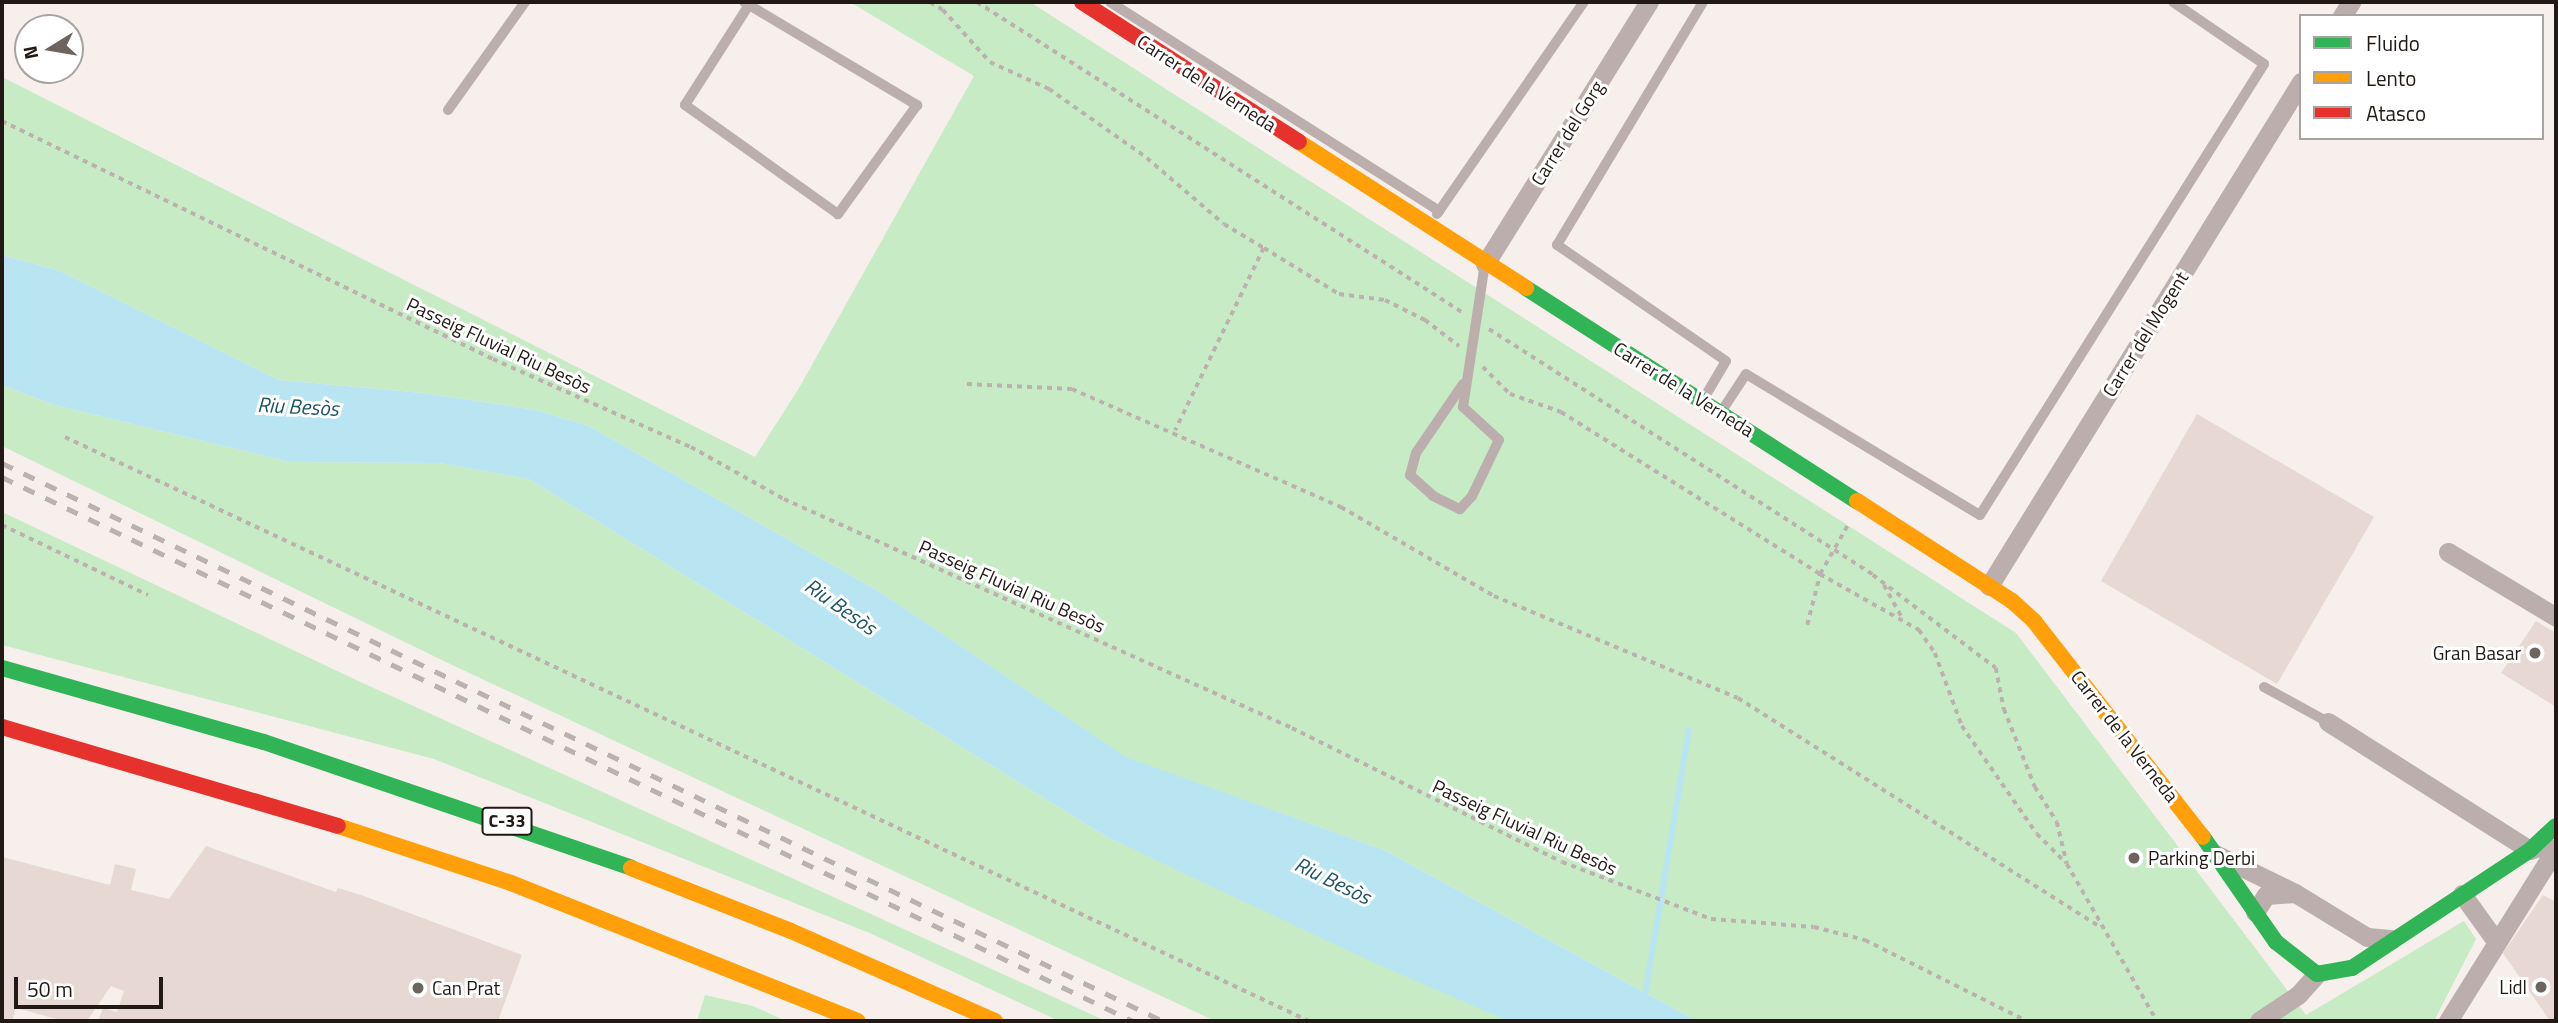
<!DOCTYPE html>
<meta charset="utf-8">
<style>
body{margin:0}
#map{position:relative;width:2558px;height:1023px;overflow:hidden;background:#f7efeb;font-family:"Titillium Web",sans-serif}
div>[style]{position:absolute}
.green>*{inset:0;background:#c7ebc5}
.water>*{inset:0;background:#b9e5f3}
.stream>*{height:6px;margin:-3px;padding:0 3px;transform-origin:3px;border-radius:3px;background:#b9e5f3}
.building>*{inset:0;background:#e8d8d4}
.path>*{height:3.5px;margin-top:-1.75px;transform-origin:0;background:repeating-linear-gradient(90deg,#bcb1af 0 5px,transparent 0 10px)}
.lane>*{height:10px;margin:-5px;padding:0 5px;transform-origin:5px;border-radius:5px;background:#bcaeac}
.street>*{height:19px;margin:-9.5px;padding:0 9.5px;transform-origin:9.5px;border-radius:9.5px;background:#bcaeac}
.fast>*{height:16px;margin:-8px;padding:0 8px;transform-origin:8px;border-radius:8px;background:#30b455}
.slow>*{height:16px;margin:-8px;padding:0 8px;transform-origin:8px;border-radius:8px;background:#ff9f0a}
.jam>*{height:16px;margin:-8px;padding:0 8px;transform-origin:8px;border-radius:8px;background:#e5322d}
.rail>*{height:5px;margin-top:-2.5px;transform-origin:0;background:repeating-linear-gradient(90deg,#bbb2af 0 12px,transparent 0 24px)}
.dots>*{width:19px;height:19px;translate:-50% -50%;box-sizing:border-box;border:4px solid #fff;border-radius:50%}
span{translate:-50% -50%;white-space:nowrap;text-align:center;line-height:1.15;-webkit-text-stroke:6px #fff;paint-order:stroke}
.shield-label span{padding:2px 5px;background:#fff;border:2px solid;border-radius:5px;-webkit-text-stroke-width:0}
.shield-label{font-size:18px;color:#221915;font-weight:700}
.street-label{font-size:19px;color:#221915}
.poi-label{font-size:19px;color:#221915}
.right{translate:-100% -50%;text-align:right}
.left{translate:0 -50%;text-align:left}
.water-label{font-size:21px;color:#1d5362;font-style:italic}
.frame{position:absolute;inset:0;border:4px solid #221915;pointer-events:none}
.legend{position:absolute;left:2299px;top:14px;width:245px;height:126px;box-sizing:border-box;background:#fff;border:2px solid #a7a3a1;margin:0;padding:9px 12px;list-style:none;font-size:21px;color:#221915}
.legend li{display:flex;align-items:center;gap:14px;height:35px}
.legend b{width:35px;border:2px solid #a7a3a1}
.north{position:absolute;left:14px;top:14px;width:70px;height:70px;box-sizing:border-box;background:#fff;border:2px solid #a7a3a1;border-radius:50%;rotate:259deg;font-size:19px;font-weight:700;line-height:28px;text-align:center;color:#221915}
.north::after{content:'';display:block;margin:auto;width:24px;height:32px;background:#6d6460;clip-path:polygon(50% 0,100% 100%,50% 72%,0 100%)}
.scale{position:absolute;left:14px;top:977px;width:149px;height:32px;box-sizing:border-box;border:4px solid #221915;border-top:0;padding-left:9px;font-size:21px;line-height:24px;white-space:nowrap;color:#221915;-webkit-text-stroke:5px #fff;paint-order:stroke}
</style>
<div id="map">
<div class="green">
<i style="clip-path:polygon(850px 2px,1030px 2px,2016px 633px,2306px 1015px,2464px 921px,2476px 939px,2434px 1021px,1697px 1021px,1384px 850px,1126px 758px,880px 592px,589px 426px,536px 410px,423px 393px,279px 380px,60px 271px,2px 255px,2px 77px,755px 457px,799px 388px,974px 76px)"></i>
<i style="clip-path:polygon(2px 385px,54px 405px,290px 462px,439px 463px,529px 479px,1107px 837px,1508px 1021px,1215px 1021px,450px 664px,2px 446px)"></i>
<i style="clip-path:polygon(2px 512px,354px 679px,1106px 1021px,1059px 1021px,872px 934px,434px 759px,2px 645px)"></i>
<i style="clip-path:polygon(705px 995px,753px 1006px,786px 1021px,697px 1021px)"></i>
</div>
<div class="water">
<i style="clip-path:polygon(2px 255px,60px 271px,279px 380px,423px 393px,536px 410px,589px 426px,880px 592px,1126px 757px,1384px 850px,1697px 1021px,1508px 1021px,1368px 960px,1107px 837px,529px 479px,439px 463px,290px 462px,54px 405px,2px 385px)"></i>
</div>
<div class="stream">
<i style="left:1644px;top:1001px;width:275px;rotate:-80.6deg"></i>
</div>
<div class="building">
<i style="clip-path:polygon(2197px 414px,2374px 517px,2277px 684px,2101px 581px)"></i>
<i style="clip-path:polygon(2536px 621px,2556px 633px,2556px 707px,2501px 673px)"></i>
<i style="clip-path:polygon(206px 846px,336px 892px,338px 888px,361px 895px,522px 955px,498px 1021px,98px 1021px,103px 1008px,117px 1012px,124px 991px,111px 986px,87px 1021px,64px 1021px,16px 1008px,12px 1021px,2px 1021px,2px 857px,110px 885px,115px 864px,136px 869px,131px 890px,169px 899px)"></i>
<i style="clip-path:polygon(2543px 895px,2556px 902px,2556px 1021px,2550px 1021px,2503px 953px)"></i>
</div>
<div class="path">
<i style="left:930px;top:2px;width:15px;rotate:32deg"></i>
<i style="left:943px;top:10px;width:70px;rotate:47.9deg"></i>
<i style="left:990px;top:62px;width:65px;rotate:24.6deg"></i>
<i style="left:1049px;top:89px;width:120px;rotate:35.1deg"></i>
<i style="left:1147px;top:158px;width:101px;rotate:40.6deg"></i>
<i style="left:1224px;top:224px;width:47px;rotate:31deg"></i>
<i style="left:1264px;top:248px;width:203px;rotate:115.9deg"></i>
<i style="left:977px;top:2px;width:579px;rotate:32.59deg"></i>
<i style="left:2px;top:121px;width:546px;rotate:25.86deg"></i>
<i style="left:493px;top:359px;width:217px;rotate:24deg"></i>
<i style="left:691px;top:447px;width:107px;rotate:29.2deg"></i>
<i style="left:784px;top:499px;width:557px;rotate:24.27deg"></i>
<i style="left:1292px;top:728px;width:301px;rotate:26.4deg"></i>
<i style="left:1562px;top:862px;width:160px;rotate:20.9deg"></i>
<i style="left:1711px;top:919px;width:103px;rotate:4.4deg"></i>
<i style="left:1814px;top:927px;width:53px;rotate:14.3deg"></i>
<i style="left:1865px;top:940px;width:181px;rotate:26.6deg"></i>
<i style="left:1264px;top:248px;width:88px;rotate:31.5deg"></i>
<i style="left:1339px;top:294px;width:46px;rotate:7.4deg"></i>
<i style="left:1385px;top:300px;width:45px;rotate:26.6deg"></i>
<i style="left:1425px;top:320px;width:43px;rotate:37.4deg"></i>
<i style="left:1489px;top:329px;width:456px;rotate:32.6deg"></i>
<i style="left:1873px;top:575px;width:154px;rotate:37.1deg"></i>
<i style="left:1996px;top:668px;width:42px;rotate:79deg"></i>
<i style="left:2004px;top:709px;width:84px;rotate:68.3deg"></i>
<i style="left:2035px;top:787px;width:41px;rotate:57.8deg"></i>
<i style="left:2057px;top:822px;width:43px;rotate:76.6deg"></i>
<i style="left:2067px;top:864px;width:181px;rotate:60.2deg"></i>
<i style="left:1483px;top:367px;width:38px;rotate:45deg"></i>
<i style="left:1510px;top:394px;width:54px;rotate:19.4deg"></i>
<i style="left:1561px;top:412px;width:305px;rotate:32deg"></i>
<i style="left:1820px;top:574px;width:114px;rotate:29.5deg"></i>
<i style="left:1919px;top:630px;width:28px;rotate:55deg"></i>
<i style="left:1935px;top:653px;width:78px;rotate:69.7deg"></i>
<i style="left:1962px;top:726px;width:131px;rotate:55.2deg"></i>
<i style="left:2037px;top:834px;width:41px;rotate:45deg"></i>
<i style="left:967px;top:384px;width:105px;rotate:2.7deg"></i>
<i style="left:1072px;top:389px;width:294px;rotate:23.7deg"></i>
<i style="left:1341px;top:507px;width:177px;rotate:30.2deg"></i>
<i style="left:1494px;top:596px;width:264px;rotate:22.7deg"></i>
<i style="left:1738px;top:698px;width:428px;rotate:32.3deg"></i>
<i style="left:65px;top:437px;width:1374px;rotate:25.15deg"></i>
<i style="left:2px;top:525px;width:162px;rotate:25.6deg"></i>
<i style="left:1884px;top:585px;width:38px;rotate:61deg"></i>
<i style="left:1807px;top:625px;width:53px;rotate:-75.7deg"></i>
<i style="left:1820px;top:574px;width:59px;rotate:-60.4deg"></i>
</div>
<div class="lane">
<i style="left:744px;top:2px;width:6px;rotate:31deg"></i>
<i style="left:749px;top:5px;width:196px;rotate:30.8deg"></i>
<i style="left:917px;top:105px;width:135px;rotate:125.9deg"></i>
<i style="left:838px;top:214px;width:188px;rotate:-144.5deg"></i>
<i style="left:685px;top:105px;width:119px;rotate:-57.4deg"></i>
<i style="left:749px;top:5px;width:4px;rotate:-45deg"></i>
<i style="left:1110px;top:2px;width:390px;rotate:32.4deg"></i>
<i style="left:448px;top:110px;width:133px;rotate:-54.5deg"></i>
<i style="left:1437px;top:214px;width:258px;rotate:-55.3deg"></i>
<i style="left:1463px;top:384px;width:83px;rotate:124.3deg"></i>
<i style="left:1416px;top:453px;width:23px;rotate:105deg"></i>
<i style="left:1410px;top:475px;width:31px;rotate:42deg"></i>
<i style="left:1433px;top:496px;width:30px;rotate:26deg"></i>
<i style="left:1460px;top:509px;width:18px;rotate:-47deg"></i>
<i style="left:1472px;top:496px;width:62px;rotate:-64.3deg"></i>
<i style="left:1499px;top:440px;width:49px;rotate:-137.5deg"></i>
<i style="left:1463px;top:407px;width:145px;rotate:-81.3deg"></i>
<i style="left:1703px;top:400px;width:45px;rotate:-59.5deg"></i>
<i style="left:1726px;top:361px;width:205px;rotate:-145.5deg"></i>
<i style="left:1557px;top:245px;width:283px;rotate:-59deg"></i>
<i style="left:1721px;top:412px;width:45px;rotate:-56.7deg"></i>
<i style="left:1746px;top:374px;width:273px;rotate:31.1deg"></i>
<i style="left:1980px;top:515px;width:533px;rotate:-57.8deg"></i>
<i style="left:2264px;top:64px;width:110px;rotate:-145.7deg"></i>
<i style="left:2264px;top:687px;width:73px;rotate:28.7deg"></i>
</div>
<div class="street">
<i style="left:2342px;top:16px;width:17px;rotate:-57deg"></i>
<i style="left:1485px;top:264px;width:309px;rotate:-58deg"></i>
<i style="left:2448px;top:552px;width:126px;rotate:31deg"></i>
<i style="left:1989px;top:586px;width:593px;rotate:-58.24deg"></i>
<i style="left:2328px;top:722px;width:239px;rotate:32.4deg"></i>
<i style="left:2530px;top:850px;width:13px;rotate:-18deg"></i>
<i style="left:2215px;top:854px;width:89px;rotate:26deg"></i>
<i style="left:2295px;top:893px;width:84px;rotate:31.4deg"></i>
<i style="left:2367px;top:937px;width:25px;rotate:5deg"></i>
<i style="left:2462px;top:894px;width:57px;rotate:54.3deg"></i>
<i style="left:2255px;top:912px;width:20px;rotate:-57deg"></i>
<i style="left:2266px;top:895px;width:28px;rotate:-4deg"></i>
<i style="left:2259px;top:1021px;width:47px;rotate:-33.7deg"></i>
<i style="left:2298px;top:995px;width:28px;rotate:-48deg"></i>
<i style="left:2448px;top:1021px;width:204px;rotate:-58deg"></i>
</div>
<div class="fast">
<i style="left:1526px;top:288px;width:394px;rotate:32.8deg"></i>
<i style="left:2px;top:668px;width:272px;rotate:15.8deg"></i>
<i style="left:264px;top:742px;width:388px;rotate:18.9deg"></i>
<i style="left:2203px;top:837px;width:128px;rotate:55.2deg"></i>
<i style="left:2276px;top:942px;width:52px;rotate:38deg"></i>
<i style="left:2317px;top:974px;width:36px;rotate:-10deg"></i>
<i style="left:2352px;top:968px;width:214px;rotate:-33.5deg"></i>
<i style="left:2530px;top:850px;width:35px;rotate:-43deg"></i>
</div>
<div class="slow">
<i style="left:1299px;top:142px;width:270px;rotate:32.7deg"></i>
<i style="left:1857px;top:501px;width:184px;rotate:32.8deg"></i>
<i style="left:2012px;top:601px;width:30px;rotate:42deg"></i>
<i style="left:2034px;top:621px;width:274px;rotate:52deg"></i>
<i style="left:338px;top:826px;width:182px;rotate:18.2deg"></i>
<i style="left:511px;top:883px;width:373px;rotate:21.7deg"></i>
<i style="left:631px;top:868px;width:172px;rotate:21.5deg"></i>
<i style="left:791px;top:931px;width:223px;rotate:23.8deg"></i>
</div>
<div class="jam">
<i style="left:1082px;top:2px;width:258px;rotate:32.8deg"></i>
<i style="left:2px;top:727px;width:350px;rotate:16.4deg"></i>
</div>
<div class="rail">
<i style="left:2px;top:463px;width:1288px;rotate:25.67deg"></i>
<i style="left:2px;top:477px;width:1255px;rotate:25.69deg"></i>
</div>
<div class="dots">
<i style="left:2535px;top:653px;background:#6d6460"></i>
<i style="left:2134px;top:858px;background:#6d6460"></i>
<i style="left:2541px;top:987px;background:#6d6460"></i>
<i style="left:418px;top:988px;background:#6d6460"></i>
</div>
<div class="shield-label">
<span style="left:507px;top:821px">C-33</span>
</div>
<div class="street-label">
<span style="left:1207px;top:83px;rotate:33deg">Carrer de la Verneda</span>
<span style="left:1567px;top:133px;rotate:-58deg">Carrer del Gorg</span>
<span style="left:2145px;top:334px;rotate:-58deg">Carrer del Mogent</span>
<span style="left:499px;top:345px;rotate:25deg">Passeig Fluvial Riu Besòs</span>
<span style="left:1684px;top:389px;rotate:32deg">Carrer de la Verneda</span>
<span style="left:1012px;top:586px;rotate:24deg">Passeig Fluvial Riu Besòs</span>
<span style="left:2125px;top:736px;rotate:52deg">Carrer de la Verneda</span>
<span style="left:1525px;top:827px;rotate:25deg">Passeig Fluvial Riu Besòs</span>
</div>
<div class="poi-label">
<span class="right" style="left:2521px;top:653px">Gran Basar</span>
<span class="left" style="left:2148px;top:858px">Parking Derbi</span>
<span class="right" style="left:2527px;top:987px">Lidl</span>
<span class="left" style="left:432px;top:988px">Can Prat</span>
</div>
<div class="water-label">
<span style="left:298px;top:406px;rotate:3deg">Riu Besòs</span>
<span style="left:841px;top:606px;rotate:35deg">Riu Besòs</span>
<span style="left:1333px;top:880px;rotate:26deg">Riu Besòs</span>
</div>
<div class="frame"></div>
<ul class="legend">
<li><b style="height:9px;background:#30b455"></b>Fluido</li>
<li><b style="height:9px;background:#ff9f0a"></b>Lento</li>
<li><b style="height:9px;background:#e5322d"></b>Atasco</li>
</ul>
<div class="north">N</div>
<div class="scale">50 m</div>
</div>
